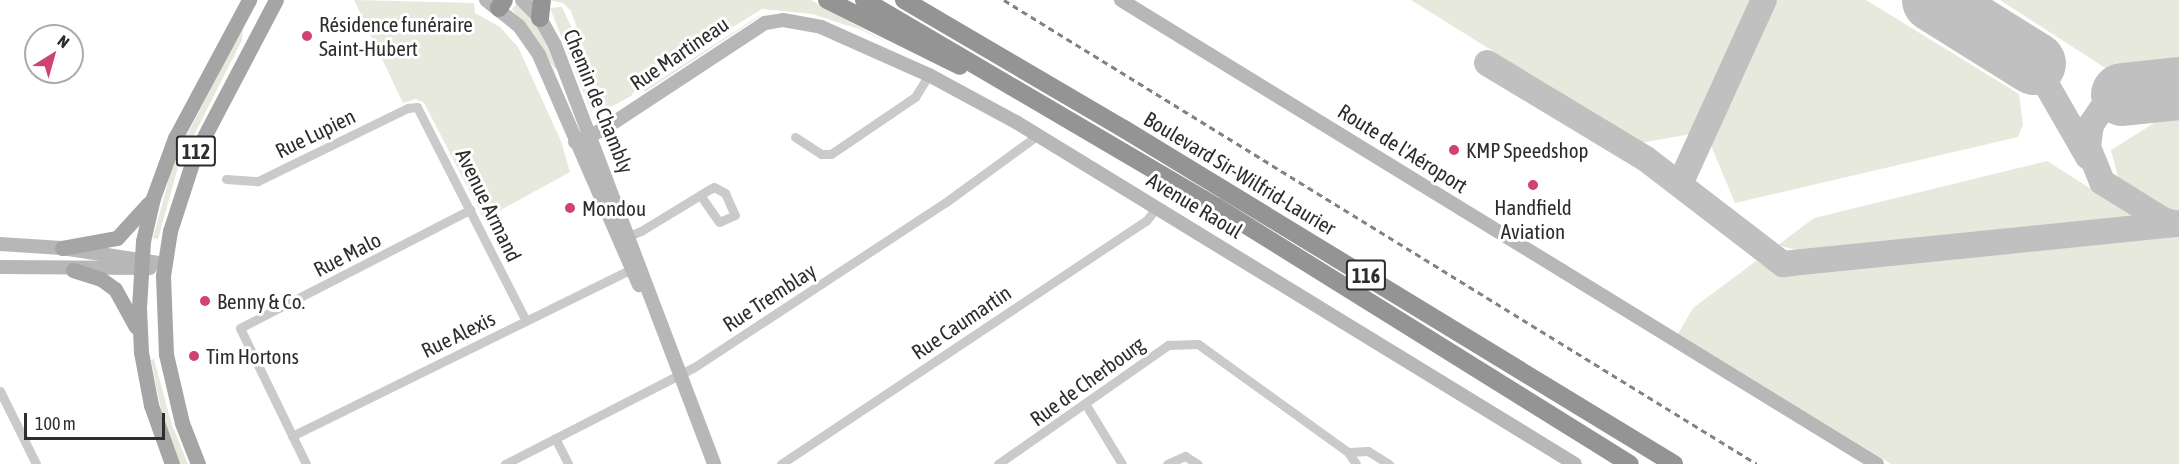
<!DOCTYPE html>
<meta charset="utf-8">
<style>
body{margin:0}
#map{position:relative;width:2179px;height:464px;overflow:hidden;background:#fff;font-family:"Asap Condensed",sans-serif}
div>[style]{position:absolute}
.green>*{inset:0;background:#e6e9dc}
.taxiway>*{height:26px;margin:-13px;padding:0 13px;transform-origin:13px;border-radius:13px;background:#c0c0c0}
.runway>*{height:63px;margin:-31.5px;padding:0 31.5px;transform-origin:31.5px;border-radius:31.5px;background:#c0c0c0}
.street>*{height:9px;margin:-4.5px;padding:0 4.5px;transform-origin:4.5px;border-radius:4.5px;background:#cacaca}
.secondary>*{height:14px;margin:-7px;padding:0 7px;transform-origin:7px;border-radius:7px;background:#b7b7b7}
.primary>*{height:15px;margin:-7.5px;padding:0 7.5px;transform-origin:7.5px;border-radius:7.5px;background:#a5a5a5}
.highway>*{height:18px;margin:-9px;padding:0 9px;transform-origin:9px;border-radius:9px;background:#949494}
.rail>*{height:3px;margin-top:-1.5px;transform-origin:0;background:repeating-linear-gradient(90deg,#828282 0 6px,transparent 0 10.5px)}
.dots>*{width:16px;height:16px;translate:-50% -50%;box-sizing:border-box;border:3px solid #fff;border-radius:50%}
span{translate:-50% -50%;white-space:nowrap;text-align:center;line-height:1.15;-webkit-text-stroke:6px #fff;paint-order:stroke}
.shield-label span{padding:2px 4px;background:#fff;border:2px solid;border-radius:4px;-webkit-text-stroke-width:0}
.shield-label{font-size:20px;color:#2d2d2d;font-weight:700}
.poi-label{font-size:21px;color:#2d2d2d}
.left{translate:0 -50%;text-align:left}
.street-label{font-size:21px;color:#2d2d2d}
.north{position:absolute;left:24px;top:24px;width:60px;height:60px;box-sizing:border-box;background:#fff;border:2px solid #ababab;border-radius:50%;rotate:37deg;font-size:16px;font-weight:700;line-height:24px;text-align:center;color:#2d2d2d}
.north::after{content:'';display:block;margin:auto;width:21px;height:27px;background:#d04270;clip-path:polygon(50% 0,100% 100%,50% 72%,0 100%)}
.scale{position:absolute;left:24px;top:413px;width:141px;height:27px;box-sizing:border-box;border:3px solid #2d2d2d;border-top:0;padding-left:8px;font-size:18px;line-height:21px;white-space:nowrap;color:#2d2d2d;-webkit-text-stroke:4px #fff;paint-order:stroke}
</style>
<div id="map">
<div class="green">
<i style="clip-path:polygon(354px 0,474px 3px,475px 13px,500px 27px,518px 47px,561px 141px,570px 172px,484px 219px,424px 103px,416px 99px,403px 103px)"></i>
<i style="clip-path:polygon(548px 0,811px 0,895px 47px,862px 30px,812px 14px,762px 9px,656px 74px,638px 86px,631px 96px,605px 110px,596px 107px,591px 99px,584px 49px,571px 11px,563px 3px)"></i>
<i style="clip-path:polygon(1411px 0,1754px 0,1691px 134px,1640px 143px)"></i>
<i style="clip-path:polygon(1776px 0,1866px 0,2019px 94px,2023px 125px,2018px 137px,1735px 203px,1710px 143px)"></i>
<i style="clip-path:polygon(2000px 0,2179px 0,2179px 64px,2110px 71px)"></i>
<i style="clip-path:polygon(517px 3px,538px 24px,558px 68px,555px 69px,512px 9px)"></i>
<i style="clip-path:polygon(562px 7px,575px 35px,592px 114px,550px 8px)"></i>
<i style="clip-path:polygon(760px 15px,760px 16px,645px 92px,644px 90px)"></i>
<i style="clip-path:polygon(243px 27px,242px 40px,178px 167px,158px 239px,153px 238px,174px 160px)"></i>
<i style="clip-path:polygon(2179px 114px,2179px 212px,2175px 212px,2118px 177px,2111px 150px,2167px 115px)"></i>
<i style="clip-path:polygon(2047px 161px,2137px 218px,1810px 254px,1778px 245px,1814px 218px)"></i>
<i style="clip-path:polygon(2179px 236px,2179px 464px,1891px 464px,1678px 334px,1693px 308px,1756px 261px,1776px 273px,1797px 276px)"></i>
<i style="clip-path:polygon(154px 359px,172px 425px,188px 464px,180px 464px,161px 410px,151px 360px)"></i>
</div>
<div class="taxiway">
<i style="left:1487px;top:63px;width:186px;rotate:31.1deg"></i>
<i style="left:1646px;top:159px;width:173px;rotate:37.5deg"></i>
<i style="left:1783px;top:264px;width:398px;rotate:-5.8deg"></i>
<i style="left:2034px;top:63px;width:108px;rotate:60.1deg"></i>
<i style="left:2105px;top:104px;width:25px;rotate:124deg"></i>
<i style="left:2091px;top:125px;width:22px;rotate:98deg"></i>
<i style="left:2088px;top:147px;width:38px;rotate:68deg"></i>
<i style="left:2102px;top:182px;width:74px;rotate:31.8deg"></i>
<i style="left:2165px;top:221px;width:14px;rotate:12deg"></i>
<i style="left:1680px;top:184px;width:202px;rotate:-65.5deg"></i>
</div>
<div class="runway">
<i style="left:1933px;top:0;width:119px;rotate:32deg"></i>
<i style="left:2122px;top:94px;width:57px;rotate:-6deg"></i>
</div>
<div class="street">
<i style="left:795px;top:137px;width:31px;rotate:33deg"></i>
<i style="left:821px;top:154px;width:10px"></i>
<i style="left:831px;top:154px;width:102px;rotate:-34.2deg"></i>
<i style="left:915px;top:97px;width:26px;rotate:-58deg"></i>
<i style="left:226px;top:179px;width:32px;rotate:4deg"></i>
<i style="left:258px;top:181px;width:167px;rotate:-26deg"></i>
<i style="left:408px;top:108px;width:9px;rotate:-6deg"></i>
<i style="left:417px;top:107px;width:240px;rotate:63deg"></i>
<i style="left:629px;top:236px;width:13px;rotate:-23deg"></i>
<i style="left:641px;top:231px;width:81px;rotate:-31.3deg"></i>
<i style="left:710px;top:189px;width:4px;rotate:-27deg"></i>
<i style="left:714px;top:187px;width:13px;rotate:29deg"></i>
<i style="left:725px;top:193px;width:24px;rotate:66deg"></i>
<i style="left:735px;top:215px;width:17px;rotate:156deg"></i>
<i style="left:719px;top:222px;width:33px;rotate:-125deg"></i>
<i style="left:0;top:391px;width:81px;rotate:63.7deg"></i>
<i style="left:1086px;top:405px;width:69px;rotate:58.6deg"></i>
<i style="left:292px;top:436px;width:382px;rotate:-26.2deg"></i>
<i style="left:555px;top:438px;width:29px;rotate:63deg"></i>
<i style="left:1348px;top:452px;width:20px;rotate:-3deg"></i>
<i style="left:1368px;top:451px;width:25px;rotate:32deg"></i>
<i style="left:306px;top:464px;width:151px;rotate:-115.9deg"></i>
<i style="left:240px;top:328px;width:259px;rotate:-27.2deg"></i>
<i style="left:505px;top:464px;width:211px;rotate:-27.1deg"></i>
<i style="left:693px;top:368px;width:303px;rotate:-33.3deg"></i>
<i style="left:946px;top:202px;width:114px;rotate:-36.1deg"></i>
<i style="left:781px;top:464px;width:438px;rotate:-33.7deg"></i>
<i style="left:1146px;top:221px;width:18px;rotate:-52deg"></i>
<i style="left:998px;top:464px;width:208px;rotate:-35deg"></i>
<i style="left:1168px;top:345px;width:30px;rotate:-2deg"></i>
<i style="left:1198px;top:344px;width:185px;rotate:35.8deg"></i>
<i style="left:1348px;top:452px;width:14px;rotate:56deg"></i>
<i style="left:1167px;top:464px;width:20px;rotate:-24deg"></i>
<i style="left:1185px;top:456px;width:15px;rotate:32deg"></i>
</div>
<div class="secondary">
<i style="left:486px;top:0;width:42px;rotate:38.2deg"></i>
<i style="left:519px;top:26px;width:35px;rotate:55deg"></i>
<i style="left:539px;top:55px;width:251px;rotate:66.5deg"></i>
<i style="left:522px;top:0;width:25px;rotate:45deg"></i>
<i style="left:540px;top:18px;width:31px;rotate:61deg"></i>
<i style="left:555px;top:45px;width:448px;rotate:69.2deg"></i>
<i style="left:1121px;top:0;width:887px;rotate:31.54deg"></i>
<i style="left:575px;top:142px;width:32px;rotate:-24deg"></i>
<i style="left:604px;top:129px;width:193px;rotate:-33.4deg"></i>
<i style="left:765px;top:23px;width:18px;rotate:-9deg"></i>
<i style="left:783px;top:20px;width:39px;rotate:10deg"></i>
<i style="left:821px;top:27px;width:118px;rotate:24deg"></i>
<i style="left:929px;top:75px;width:99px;rotate:28.4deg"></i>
<i style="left:1016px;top:122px;width:655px;rotate:31.46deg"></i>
<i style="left:0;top:244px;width:62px;rotate:3.7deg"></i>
<i style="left:62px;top:248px;width:104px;rotate:8.8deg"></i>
<i style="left:0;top:267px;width:150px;rotate:0.4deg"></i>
</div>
<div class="primary">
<i style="left:62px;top:248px;width:56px;rotate:-10.3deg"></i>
<i style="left:117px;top:238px;width:47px;rotate:-47.6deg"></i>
<i style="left:73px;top:270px;width:29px;rotate:18deg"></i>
<i style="left:101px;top:279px;width:17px;rotate:36deg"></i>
<i style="left:115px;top:289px;width:43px;rotate:61.1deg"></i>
<i style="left:172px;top:464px;width:63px;rotate:-109.6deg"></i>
<i style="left:151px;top:405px;width:54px;rotate:-100.7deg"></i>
<i style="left:141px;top:352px;width:44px;rotate:-92.6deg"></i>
<i style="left:139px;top:308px;width:67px;rotate:-86.6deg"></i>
<i style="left:143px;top:241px;width:44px;rotate:-76.9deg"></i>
<i style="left:153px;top:198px;width:64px;rotate:-69.9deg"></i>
<i style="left:175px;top:138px;width:157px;rotate:-61.8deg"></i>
<i style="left:198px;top:464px;width:44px;rotate:-111.3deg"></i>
<i style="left:182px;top:423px;width:71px;rotate:-103.1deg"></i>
<i style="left:166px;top:354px;width:78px;rotate:-92.2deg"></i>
<i style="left:163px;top:276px;width:46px;rotate:-81.2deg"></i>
<i style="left:170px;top:231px;width:81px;rotate:-72deg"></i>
<i style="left:195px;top:154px;width:174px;rotate:-62.3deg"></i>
</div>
<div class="highway">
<i style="left:827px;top:0;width:148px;rotate:26.4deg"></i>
<i style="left:864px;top:0;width:409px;rotate:30.4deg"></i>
<i style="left:1217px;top:207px;width:486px;rotate:31.9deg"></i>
<i style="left:904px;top:0;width:255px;rotate:30.4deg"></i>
<i style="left:1124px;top:129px;width:644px;rotate:31.35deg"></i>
<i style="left:499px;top:8px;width:9px;rotate:-58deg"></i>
<i style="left:540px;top:18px;width:18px;rotate:-84deg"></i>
</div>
<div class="rail">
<i style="left:1004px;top:0;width:884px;rotate:31.64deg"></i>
</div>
<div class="dots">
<i style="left:307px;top:36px;background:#d04270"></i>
<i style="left:1454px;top:150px;background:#d04270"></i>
<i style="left:1533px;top:185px;background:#d04270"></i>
<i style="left:570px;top:208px;background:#d04270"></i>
<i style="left:205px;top:301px;background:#d04270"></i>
<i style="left:194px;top:356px;background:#d04270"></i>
</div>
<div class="shield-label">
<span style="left:196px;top:151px">112</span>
<span style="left:1366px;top:275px">116</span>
</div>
<div class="poi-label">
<span class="left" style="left:319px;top:36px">Résidence funéraire<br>Saint-Hubert</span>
<span class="left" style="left:1466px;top:150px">KMP Speedshop</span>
<span style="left:1533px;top:219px">Handfield<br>Aviation</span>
<span class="left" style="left:582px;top:208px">Mondou</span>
<span class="left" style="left:217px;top:301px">Benny &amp; Co.</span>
<span class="left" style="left:206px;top:356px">Tim Hortons</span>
</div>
<div class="street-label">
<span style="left:679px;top:53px;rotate:-34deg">Rue Martineau</span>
<span style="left:599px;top:101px;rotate:68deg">Chemin de Chambly</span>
<span style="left:315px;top:133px;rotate:-26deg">Rue Lupien</span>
<span style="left:1403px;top:148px;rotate:32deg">Route de l'Aéroport</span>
<span style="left:1240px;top:173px;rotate:31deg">Boulevard Sir-Wilfrid-Laurier</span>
<span style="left:489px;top:205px;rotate:64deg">Avenue Armand</span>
<span style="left:1195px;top:205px;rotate:31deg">Avenue Raoul</span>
<span style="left:347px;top:254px;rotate:-27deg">Rue Malo</span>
<span style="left:769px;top:297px;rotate:-33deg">Rue Tremblay</span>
<span style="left:961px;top:322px;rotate:-34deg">Rue Caumartin</span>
<span style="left:458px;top:334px;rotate:-26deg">Rue Alexis</span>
<span style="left:1087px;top:381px;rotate:-36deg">Rue de Cherbourg</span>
</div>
<div class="north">N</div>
<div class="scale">100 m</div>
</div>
